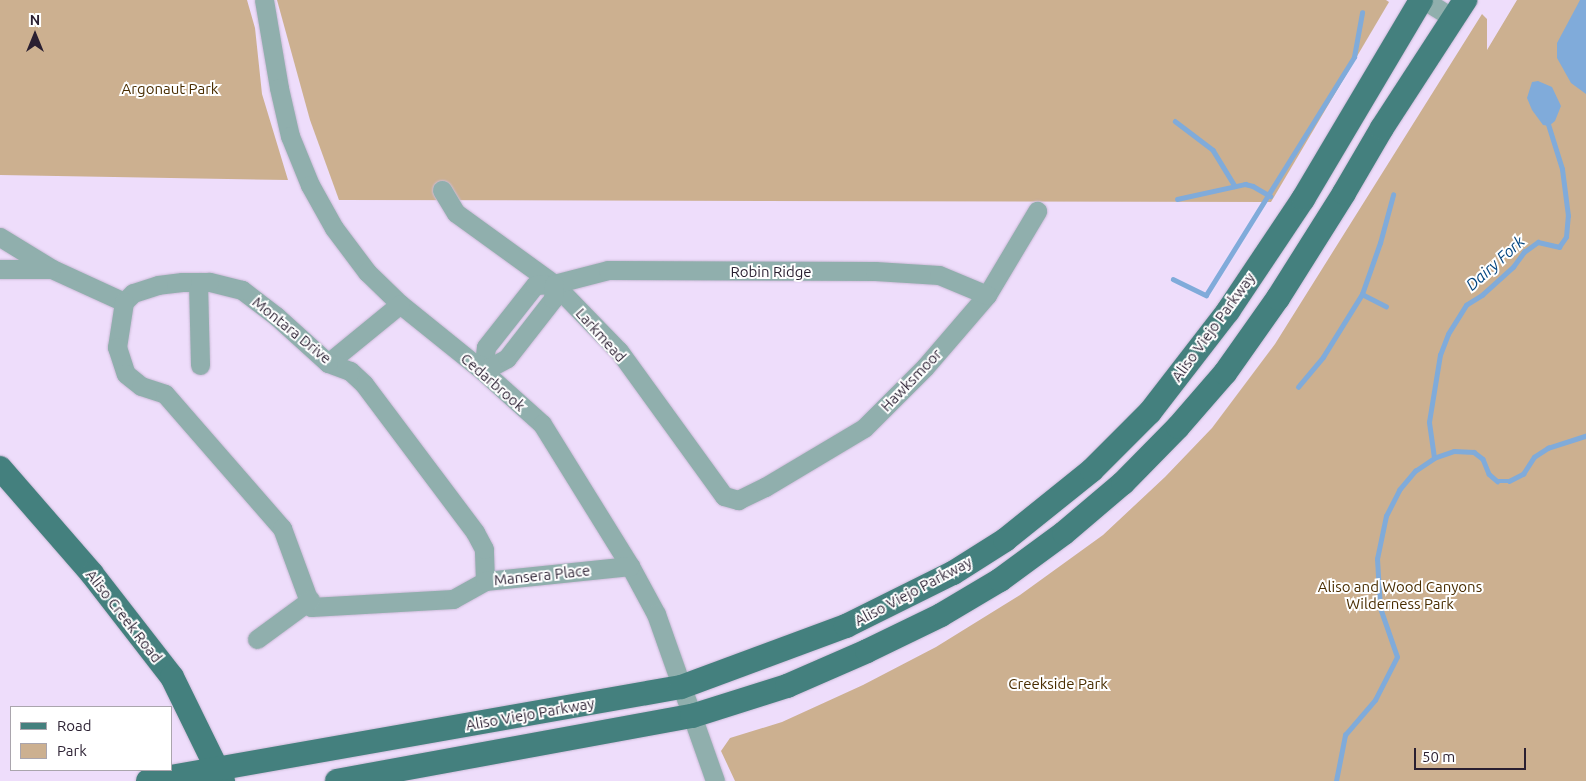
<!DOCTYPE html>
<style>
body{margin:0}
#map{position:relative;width:1586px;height:781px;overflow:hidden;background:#eeddfb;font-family:Ubuntu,sans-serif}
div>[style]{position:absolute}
.green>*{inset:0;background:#ccb090}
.water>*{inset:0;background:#80abda}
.stream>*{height:4.5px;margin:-2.25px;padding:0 2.25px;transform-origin:2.25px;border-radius:2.25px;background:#80abda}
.roads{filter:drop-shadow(0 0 1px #cbbbd7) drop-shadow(0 0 1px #cbbbd7)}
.minor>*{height:19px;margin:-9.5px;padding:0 9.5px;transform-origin:9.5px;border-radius:9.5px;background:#90afad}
.major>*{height:24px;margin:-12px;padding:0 12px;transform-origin:12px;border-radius:12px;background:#44807e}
span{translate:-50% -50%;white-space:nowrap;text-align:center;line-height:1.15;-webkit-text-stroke:4px #fff;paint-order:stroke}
.park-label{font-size:15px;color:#492d01}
.street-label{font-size:15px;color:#2a1f31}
.water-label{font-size:16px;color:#044680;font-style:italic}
.legend{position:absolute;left:10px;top:706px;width:162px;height:65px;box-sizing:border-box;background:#fff;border:1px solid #aaa5ad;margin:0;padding:6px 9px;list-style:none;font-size:15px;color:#2a1f31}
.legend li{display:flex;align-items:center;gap:10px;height:25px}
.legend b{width:25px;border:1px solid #aaa5ad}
.north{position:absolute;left:10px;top:10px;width:50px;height:50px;-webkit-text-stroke:4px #fff;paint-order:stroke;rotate:0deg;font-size:14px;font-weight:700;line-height:20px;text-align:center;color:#2a1f31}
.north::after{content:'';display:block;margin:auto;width:18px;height:22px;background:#2a1f31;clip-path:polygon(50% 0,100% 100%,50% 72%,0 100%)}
.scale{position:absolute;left:1414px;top:748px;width:112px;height:22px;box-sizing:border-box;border:2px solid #2a1f31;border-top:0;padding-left:6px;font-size:15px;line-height:18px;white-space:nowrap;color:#2a1f31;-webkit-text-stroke:4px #fff;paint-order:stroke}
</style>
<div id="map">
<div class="green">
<i style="clip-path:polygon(0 0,247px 0,255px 28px,262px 94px,288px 180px,0 175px)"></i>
<i style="clip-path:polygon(277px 0,1386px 0,1389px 2px,1271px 202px,339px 200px,310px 120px)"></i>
<i style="clip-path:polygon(1517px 0,1586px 0,1586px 781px,735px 781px,721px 751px,730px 738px,782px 722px,863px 685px,936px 647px,1020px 595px,1103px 535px,1165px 477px,1212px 428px,1275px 344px,1482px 14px,1487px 19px,1487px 50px)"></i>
</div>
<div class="water">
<i style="clip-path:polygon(1580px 0,1586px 0,1586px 94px,1571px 83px,1557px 58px,1557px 43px)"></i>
<i style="clip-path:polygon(1538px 81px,1552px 87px,1561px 106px,1555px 121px,1549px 126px,1543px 125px,1532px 110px,1527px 98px,1532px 82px)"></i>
</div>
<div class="stream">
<i style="left:1175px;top:121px;width:48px;rotate:37.3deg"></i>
<i style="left:1213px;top:150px;width:42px;rotate:58.6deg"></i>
<i style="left:1177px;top:199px;width:70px;rotate:-12.4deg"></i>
<i style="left:1245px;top:184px;width:8px;rotate:14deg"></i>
<i style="left:1253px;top:186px;width:20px;rotate:30deg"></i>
<i style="left:1173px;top:279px;width:37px;rotate:26deg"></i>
<i style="left:1206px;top:295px;width:280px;rotate:-58.1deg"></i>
<i style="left:1354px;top:57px;width:45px;rotate:-79.7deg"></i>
<i style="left:1362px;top:294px;width:54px;rotate:-70.6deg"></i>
<i style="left:1380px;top:243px;width:50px;rotate:-74.8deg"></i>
<i style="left:1298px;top:387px;width:39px;rotate:-50deg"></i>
<i style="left:1323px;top:357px;width:74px;rotate:-58.2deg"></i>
<i style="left:1362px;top:294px;width:27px;rotate:27deg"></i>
<i style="left:1434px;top:458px;width:36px;rotate:-98deg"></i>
<i style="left:1429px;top:422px;width:68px;rotate:-80.7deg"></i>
<i style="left:1440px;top:355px;width:22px;rotate:-69deg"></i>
<i style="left:1448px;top:334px;width:34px;rotate:-58deg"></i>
<i style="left:1466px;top:305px;width:19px;rotate:-32deg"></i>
<i style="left:1482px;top:295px;width:42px;rotate:-42.1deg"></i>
<i style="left:1513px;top:267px;width:19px;rotate:-54deg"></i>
<i style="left:1524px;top:252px;width:17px;rotate:-36deg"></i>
<i style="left:1538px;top:242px;width:22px;rotate:13deg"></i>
<i style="left:1559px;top:247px;width:12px;rotate:-55deg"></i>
<i style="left:1566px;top:237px;width:21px;rotate:-85deg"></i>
<i style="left:1568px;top:216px;width:47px;rotate:-97.3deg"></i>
<i style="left:1562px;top:169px;width:50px;rotate:-107.4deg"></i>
<i style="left:1336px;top:781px;width:47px;rotate:-78.9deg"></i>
<i style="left:1345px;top:735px;width:46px;rotate:-49.4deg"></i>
<i style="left:1375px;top:700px;width:48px;rotate:-62.9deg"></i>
<i style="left:1397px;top:657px;width:52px;rotate:-109.1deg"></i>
<i style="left:1380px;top:608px;width:49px;rotate:-93.5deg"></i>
<i style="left:1377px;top:559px;width:44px;rotate:-78.2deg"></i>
<i style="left:1386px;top:516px;width:29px;rotate:-63deg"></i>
<i style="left:1399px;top:490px;width:25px;rotate:-50deg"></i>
<i style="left:1415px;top:471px;width:23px;rotate:-34deg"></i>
<i style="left:1434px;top:458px;width:21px;rotate:-19deg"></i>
<i style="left:1454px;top:451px;width:20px;rotate:3deg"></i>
<i style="left:1474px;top:452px;width:11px;rotate:38deg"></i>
<i style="left:1483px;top:459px;width:16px;rotate:68deg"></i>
<i style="left:1489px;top:474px;width:11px;rotate:41deg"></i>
<i style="left:1497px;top:481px;width:12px"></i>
<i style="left:1509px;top:481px;width:16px;rotate:-27deg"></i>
<i style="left:1523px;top:474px;width:20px;rotate:-57deg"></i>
<i style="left:1534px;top:457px;width:17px;rotate:-33deg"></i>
<i style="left:1548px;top:448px;width:40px;rotate:-18deg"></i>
</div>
<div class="roads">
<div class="minor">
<i style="left:264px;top:0;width:89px;rotate:80.3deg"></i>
<i style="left:279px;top:88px;width:49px;rotate:77.1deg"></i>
<i style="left:290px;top:136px;width:53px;rotate:67.8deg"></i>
<i style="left:310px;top:185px;width:49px;rotate:60.8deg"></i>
<i style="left:334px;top:228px;width:55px;rotate:53.1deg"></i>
<i style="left:367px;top:272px;width:46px;rotate:44.1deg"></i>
<i style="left:400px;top:304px;width:107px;rotate:38.9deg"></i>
<i style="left:483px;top:371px;width:79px;rotate:41.9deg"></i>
<i style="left:542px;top:424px;width:167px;rotate:58.2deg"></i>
<i style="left:630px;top:566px;width:55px;rotate:61.6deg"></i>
<i style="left:656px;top:614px;width:177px;rotate:70.5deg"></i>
<i style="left:1424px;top:0;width:34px;rotate:32deg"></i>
<i style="left:442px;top:190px;width:27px;rotate:59deg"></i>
<i style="left:456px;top:213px;width:121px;rotate:35.9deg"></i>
<i style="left:554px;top:284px;width:93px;rotate:45.9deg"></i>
<i style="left:619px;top:351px;width:179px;rotate:54.1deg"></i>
<i style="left:724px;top:496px;width:15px;rotate:16deg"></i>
<i style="left:738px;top:500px;width:30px;rotate:-26deg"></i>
<i style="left:765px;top:487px;width:115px;rotate:-30.8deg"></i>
<i style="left:864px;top:428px;width:86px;rotate:-45deg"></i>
<i style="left:925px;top:367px;width:95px;rotate:-49.3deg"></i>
<i style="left:987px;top:295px;width:98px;rotate:-59.2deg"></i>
<i style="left:0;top:237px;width:61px;rotate:31.6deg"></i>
<i style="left:52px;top:269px;width:79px;rotate:24.6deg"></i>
<i style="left:0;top:269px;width:51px"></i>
<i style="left:198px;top:282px;width:83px;rotate:88.6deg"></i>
<i style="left:328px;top:363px;width:93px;rotate:-39.3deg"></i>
<i style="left:483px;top:371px;width:24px;rotate:-83deg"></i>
<i style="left:486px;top:347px;width:79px;rotate:-51.7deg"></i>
<i style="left:535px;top:285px;width:19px;rotate:-3deg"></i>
<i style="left:554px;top:284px;width:56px;rotate:-14.5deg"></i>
<i style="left:608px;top:270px;width:267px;rotate:0.2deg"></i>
<i style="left:875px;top:271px;width:64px;rotate:3.6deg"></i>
<i style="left:939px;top:275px;width:52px;rotate:22.6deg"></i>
<i style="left:483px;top:371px;width:27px;rotate:-28deg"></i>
<i style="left:507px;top:358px;width:75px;rotate:-52.1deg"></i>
<i style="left:553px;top:299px;width:15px;rotate:-86deg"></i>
<i style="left:485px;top:581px;width:32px;rotate:-92deg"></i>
<i style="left:484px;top:549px;width:19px;rotate:-118deg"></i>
<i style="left:475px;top:532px;width:185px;rotate:-126.9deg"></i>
<i style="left:364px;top:384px;width:19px;rotate:-137deg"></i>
<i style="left:350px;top:371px;width:23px;rotate:-160deg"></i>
<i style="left:328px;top:363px;width:70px;rotate:-137.9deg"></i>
<i style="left:276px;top:316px;width:43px;rotate:-142.6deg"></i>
<i style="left:242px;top:290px;width:34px;rotate:-166deg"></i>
<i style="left:209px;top:282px;width:27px;rotate:180deg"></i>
<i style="left:182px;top:282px;width:24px;rotate:173deg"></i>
<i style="left:158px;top:285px;width:26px;rotate:162deg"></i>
<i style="left:133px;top:293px;width:13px;rotate:135deg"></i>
<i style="left:124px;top:302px;width:46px;rotate:98.8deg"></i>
<i style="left:117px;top:347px;width:28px;rotate:72deg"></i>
<i style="left:126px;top:374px;width:19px;rotate:39deg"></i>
<i style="left:141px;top:386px;width:25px;rotate:18deg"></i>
<i style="left:165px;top:394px;width:178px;rotate:48.9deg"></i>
<i style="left:282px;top:528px;width:84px;rotate:69.8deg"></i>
<i style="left:311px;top:607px;width:142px;rotate:-3.2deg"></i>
<i style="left:453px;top:599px;width:37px;rotate:-29deg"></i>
<i style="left:485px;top:581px;width:146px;rotate:-5.9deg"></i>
<i style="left:257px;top:639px;width:66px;rotate:-36.3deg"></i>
</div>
<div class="major">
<i style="left:0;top:468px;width:140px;rotate:49deg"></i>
<i style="left:92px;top:574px;width:130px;rotate:52.2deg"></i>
<i style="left:172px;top:677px;width:116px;rotate:63.9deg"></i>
<i style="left:148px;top:781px;width:541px;rotate:-10deg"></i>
<i style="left:681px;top:687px;width:176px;rotate:-20.3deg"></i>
<i style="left:846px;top:626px;width:119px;rotate:-26.4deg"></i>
<i style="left:953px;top:573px;width:62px;rotate:-32.4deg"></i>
<i style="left:1005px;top:540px;width:112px;rotate:-38.8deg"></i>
<i style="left:1092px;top:470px;width:82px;rotate:-45deg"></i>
<i style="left:1150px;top:412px;width:128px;rotate:-52.3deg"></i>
<i style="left:1228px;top:311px;width:135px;rotate:-56.2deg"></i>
<i style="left:1303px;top:199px;width:231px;rotate:-59.3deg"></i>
<i style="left:337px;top:781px;width:361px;rotate:-10.4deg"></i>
<i style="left:692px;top:716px;width:100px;rotate:-17.5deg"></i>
<i style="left:787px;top:686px;width:87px;rotate:-23.6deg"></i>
<i style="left:867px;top:651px;width:82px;rotate:-25.9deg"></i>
<i style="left:941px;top:615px;width:69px;rotate:-30.7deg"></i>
<i style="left:1000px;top:580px;width:79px;rotate:-36.3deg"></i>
<i style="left:1064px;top:533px;width:77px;rotate:-40.3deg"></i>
<i style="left:1123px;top:483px;width:78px;rotate:-45.5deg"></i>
<i style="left:1178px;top:427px;width:72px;rotate:-49deg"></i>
<i style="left:1225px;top:373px;width:92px;rotate:-54.8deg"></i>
<i style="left:1278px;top:298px;width:124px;rotate:-57.8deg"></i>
<i style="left:1344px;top:193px;width:75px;rotate:-59.7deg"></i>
<i style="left:1382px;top:128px;width:153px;rotate:-57deg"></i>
</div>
</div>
<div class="park-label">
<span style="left:170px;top:89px">Argonaut Park</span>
<span style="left:1400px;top:595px">Aliso and Wood Canyons<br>Wilderness Park</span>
<span style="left:1058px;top:684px">Creekside Park</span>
</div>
<div class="street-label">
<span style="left:771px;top:272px">Robin Ridge</span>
<span style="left:1213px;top:327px;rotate:-54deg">Aliso Viejo Parkway</span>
<span style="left:292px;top:330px;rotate:39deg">Montara Drive</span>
<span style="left:601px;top:335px;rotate:48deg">Larkmead</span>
<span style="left:911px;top:380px;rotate:-46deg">Hawksmoor</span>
<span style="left:493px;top:382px;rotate:41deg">Cedarbrook</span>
<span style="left:542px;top:575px;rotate:-6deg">Mansera Place</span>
<span style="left:913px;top:591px;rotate:-28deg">Aliso Viejo Parkway</span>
<span style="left:124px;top:616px;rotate:52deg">Aliso Creek Road</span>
<span style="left:530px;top:714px;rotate:-10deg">Aliso Viejo Parkway</span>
</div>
<div class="water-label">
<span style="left:1495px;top:263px;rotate:-42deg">Dairy Fork</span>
</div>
<ul class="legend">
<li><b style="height:6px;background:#44807e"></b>Road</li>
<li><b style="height:14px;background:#ccb090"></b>Park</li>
</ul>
<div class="north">N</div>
<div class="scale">50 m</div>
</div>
